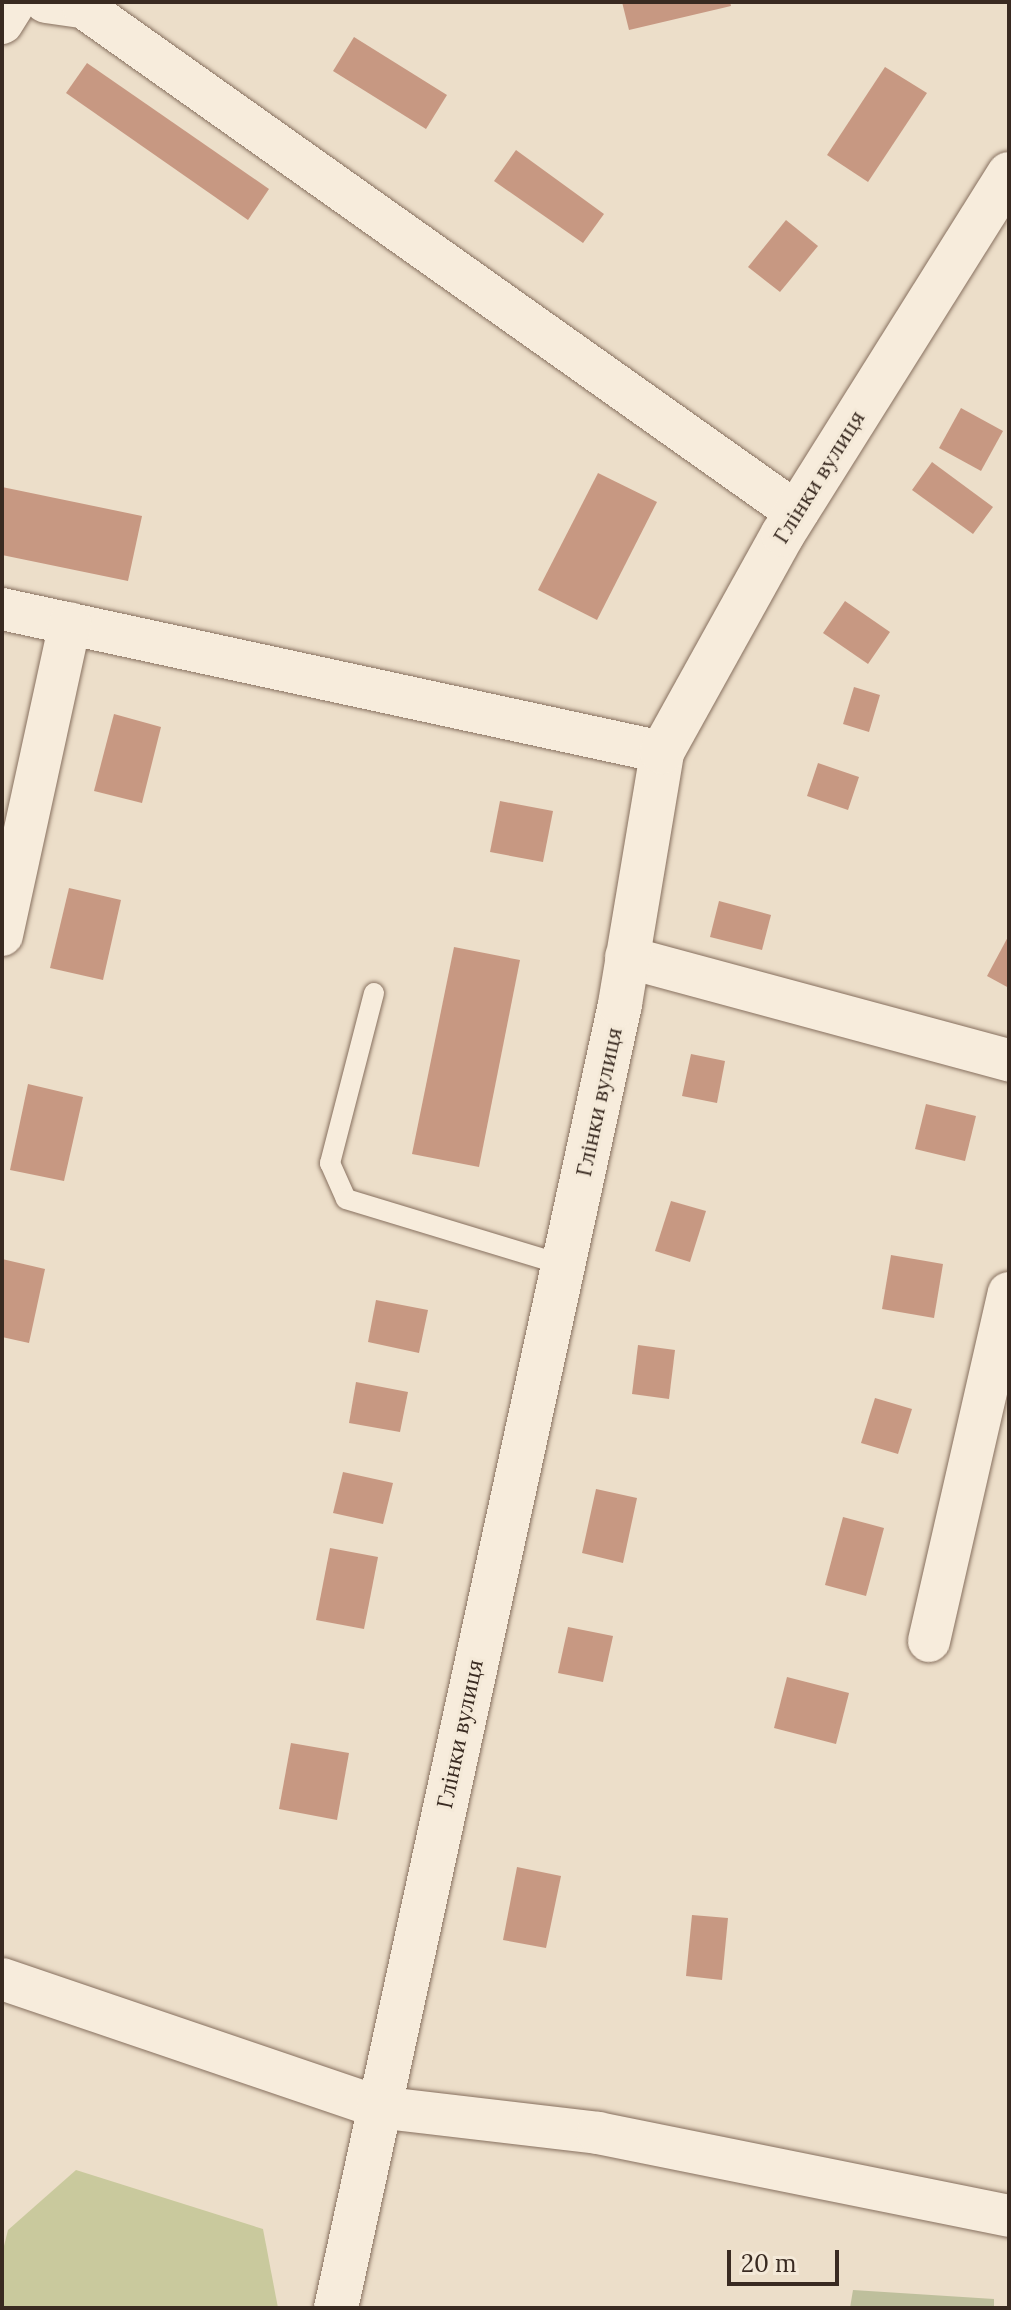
<!DOCTYPE html>
<meta charset="utf-8">
<style>
body{margin:0}
#map{position:relative;width:1011px;height:2310px;overflow:hidden;background:#ecdec9;font-family:Lora,serif}
div>[style]{position:absolute}
.green>*{inset:0;background:#c9c99d}
.cemetery>*{inset:0;background:#bebf9c}
.building>*{inset:0;background:#c79882}
.roads{filter:drop-shadow(0 0 2px #87705f) drop-shadow(0 0 2px #87705f)}
.lane>*{height:20px;margin:-10px;padding:0 10px;transform-origin:10px;border-radius:10px;background:#f7ecdc}
.street>*{height:42px;margin:-21px;padding:0 21px;transform-origin:21px;border-radius:21px;background:#f7ecdc}
.secondary>*{height:44px;margin:-22px;padding:0 22px;transform-origin:22px;border-radius:22px;background:#f7ecdc}
span{translate:-50% -50%;white-space:nowrap;text-align:center;line-height:1.15;-webkit-text-stroke:6px #f4e9d8;paint-order:stroke}
.street-label{font-size:22px;color:#392a21}
.frame{position:absolute;inset:0;border:4px solid #392a21;pointer-events:none}
.scale{position:absolute;left:727px;top:2250px;width:112px;height:36px;box-sizing:border-box;border:4px solid #392a21;border-top:0;padding-left:10px;font-size:24px;line-height:28px;white-space:nowrap;color:#392a21;-webkit-text-stroke:6px #f4e9d8;paint-order:stroke}
</style>
<div id="map">
<div class="green">
<i style="clip-path:polygon(76px 2170px,263px 2229px,278px 2308px,2px 2308px,2px 2254px,8px 2230px)"></i>
</div>
<div class="cemetery">
<i style="clip-path:polygon(853px 2290px,994px 2299px,994px 2308px,850px 2308px)"></i>
</div>
<div class="building">
<i style="clip-path:polygon(622px 2px,730px 2px,731px 6px,629px 30px)"></i>
<i style="clip-path:polygon(354px 37px,447px 95px,426px 129px,333px 71px)"></i>
<i style="clip-path:polygon(87px 63px,269px 189px,248px 220px,66px 93px)"></i>
<i style="clip-path:polygon(885px 67px,927px 93px,868px 182px,827px 155px)"></i>
<i style="clip-path:polygon(516px 150px,604px 214px,583px 243px,494px 181px)"></i>
<i style="clip-path:polygon(786px 220px,818px 246px,780px 292px,748px 267px)"></i>
<i style="clip-path:polygon(961px 408px,1003px 431px,981px 471px,939px 448px)"></i>
<i style="clip-path:polygon(932px 462px,993px 507px,973px 534px,912px 490px)"></i>
<i style="clip-path:polygon(598px 473px,657px 502px,597px 620px,538px 590px)"></i>
<i style="clip-path:polygon(2px 487px,142px 516px,128px 581px,2px 555px)"></i>
<i style="clip-path:polygon(845px 601px,890px 632px,868px 664px,823px 633px)"></i>
<i style="clip-path:polygon(854px 687px,880px 695px,869px 732px,843px 724px)"></i>
<i style="clip-path:polygon(114px 714px,161px 727px,142px 803px,94px 791px)"></i>
<i style="clip-path:polygon(818px 763px,859px 777px,848px 810px,807px 796px)"></i>
<i style="clip-path:polygon(500px 801px,553px 811px,543px 862px,490px 852px)"></i>
<i style="clip-path:polygon(69px 888px,121px 900px,103px 980px,50px 968px)"></i>
<i style="clip-path:polygon(719px 901px,771px 915px,762px 950px,710px 937px)"></i>
<i style="clip-path:polygon(1009px 935px,1009px 988px,987px 976px)"></i>
<i style="clip-path:polygon(454px 947px,520px 960px,479px 1167px,412px 1154px)"></i>
<i style="clip-path:polygon(691px 1054px,725px 1061px,717px 1103px,682px 1096px)"></i>
<i style="clip-path:polygon(28px 1084px,83px 1097px,64px 1181px,10px 1170px)"></i>
<i style="clip-path:polygon(926px 1104px,976px 1116px,965px 1161px,915px 1149px)"></i>
<i style="clip-path:polygon(671px 1201px,706px 1211px,690px 1262px,655px 1251px)"></i>
<i style="clip-path:polygon(891px 1255px,943px 1264px,934px 1318px,882px 1309px)"></i>
<i style="clip-path:polygon(2px 1259px,45px 1269px,29px 1343px,2px 1337px)"></i>
<i style="clip-path:polygon(376px 1300px,428px 1310px,419px 1353px,368px 1342px)"></i>
<i style="clip-path:polygon(638px 1345px,675px 1350px,669px 1399px,632px 1394px)"></i>
<i style="clip-path:polygon(356px 1382px,408px 1392px,400px 1432px,349px 1423px)"></i>
<i style="clip-path:polygon(875px 1398px,912px 1409px,898px 1454px,861px 1443px)"></i>
<i style="clip-path:polygon(343px 1472px,393px 1483px,383px 1524px,333px 1513px)"></i>
<i style="clip-path:polygon(596px 1489px,637px 1498px,623px 1563px,582px 1553px)"></i>
<i style="clip-path:polygon(843px 1517px,884px 1528px,866px 1596px,825px 1585px)"></i>
<i style="clip-path:polygon(330px 1548px,378px 1557px,364px 1629px,316px 1620px)"></i>
<i style="clip-path:polygon(568px 1627px,613px 1636px,603px 1682px,558px 1673px)"></i>
<i style="clip-path:polygon(787px 1677px,849px 1693px,836px 1744px,774px 1728px)"></i>
<i style="clip-path:polygon(291px 1743px,349px 1753px,337px 1820px,279px 1809px)"></i>
<i style="clip-path:polygon(517px 1867px,561px 1876px,546px 1948px,503px 1940px)"></i>
<i style="clip-path:polygon(692px 1915px,728px 1918px,722px 1980px,686px 1976px)"></i>
</div>
<div class="roads">
<div class="lane">
<i style="left:374px;top:993px;width:176px;rotate:104.5deg"></i>
<i style="left:330px;top:1163px;width:39px;rotate:66deg"></i>
<i style="left:346px;top:1199px;width:227px;rotate:16.9deg"></i>
</div>
<div class="street">
<i style="left:46px;top:2px;width:37px;rotate:8deg"></i>
<i style="left:83px;top:7px;width:875px;rotate:35.32deg"></i>
<i style="left:2px;top:23px;width:25px;rotate:-58deg"></i>
<i style="left:2px;top:609px;width:675px;rotate:12.23deg"></i>
<i style="left:2px;top:935px;width:319px;rotate:-77.7deg"></i>
<i style="left:626px;top:957px;width:397px;rotate:15.1deg"></i>
<i style="left:929px;top:1641px;width:357px;rotate:-77.1deg"></i>
<i style="left:2px;top:1979px;width:397px;rotate:18.8deg"></i>
<i style="left:378px;top:2107px;width:222px;rotate:6.7deg"></i>
<i style="left:598px;top:2133px;width:419px;rotate:11.4deg"></i>
</div>
<div class="secondary">
<i style="left:336px;top:2308px;width:1335px;rotate:-77.71deg"></i>
<i style="left:620px;top:1004px;width:255px;rotate:-80.5deg"></i>
<i style="left:662px;top:752px;width:249px;rotate:-61deg"></i>
<i style="left:783px;top:534px;width:425px;rotate:-57.9deg"></i>
</div>
</div>
<div class="street-label">
<span style="left:819px;top:477px;rotate:-58deg">Глінки вулиця</span>
<span style="left:599px;top:1102px;rotate:-78deg">Глінки вулиця</span>
<span style="left:460px;top:1734px;rotate:-78deg">Глінки вулиця</span>
</div>
<div class="frame"></div>
<div class="scale">20 m</div>
</div>
